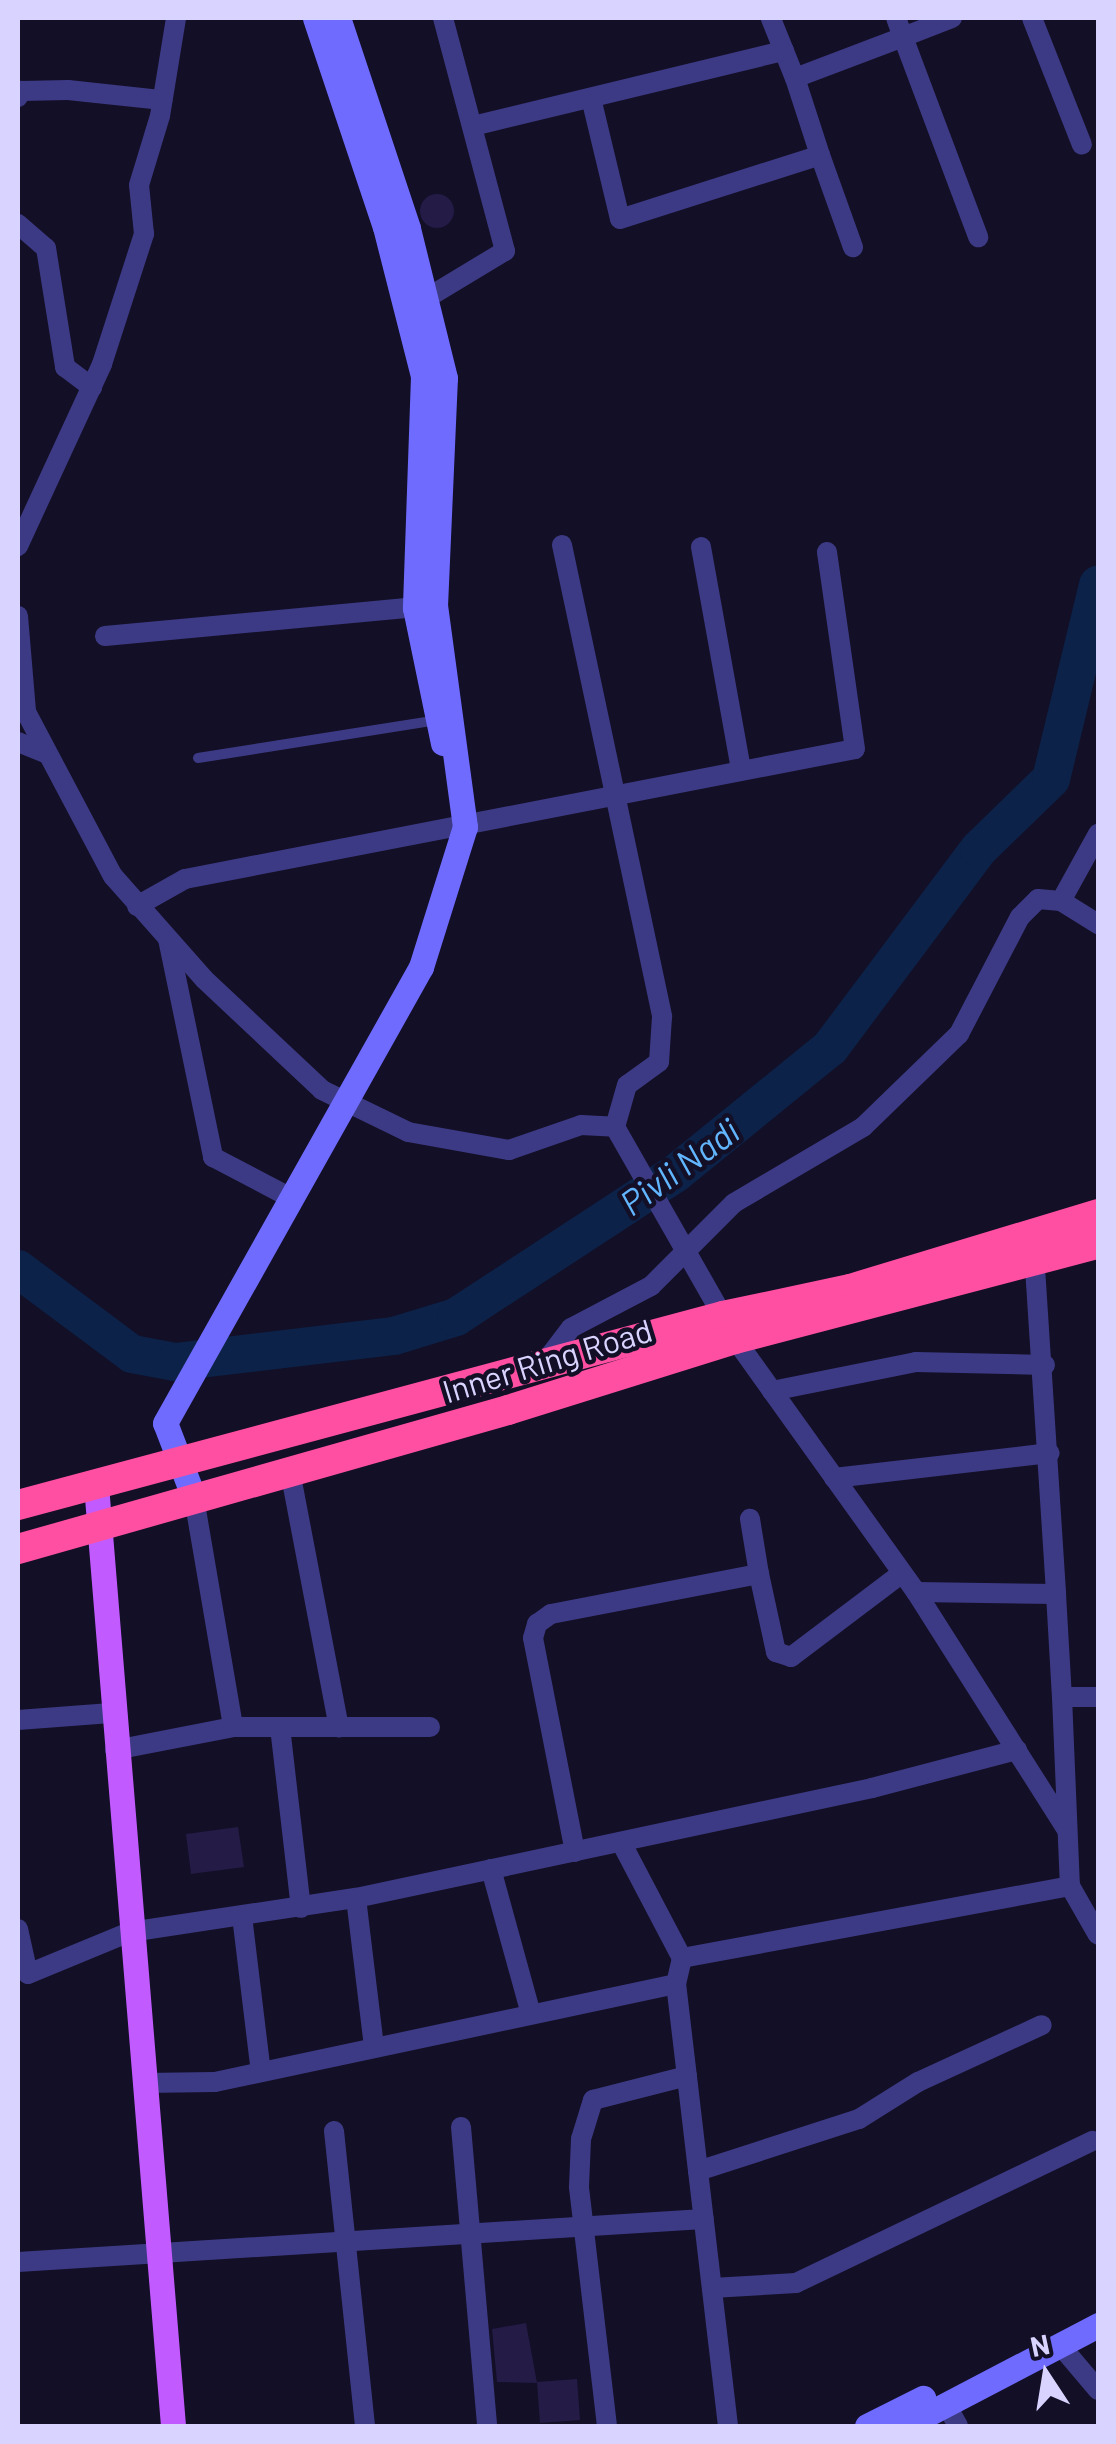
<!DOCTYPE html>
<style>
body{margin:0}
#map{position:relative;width:1116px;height:2444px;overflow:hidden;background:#130f26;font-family:Barlow,sans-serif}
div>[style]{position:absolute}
.river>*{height:38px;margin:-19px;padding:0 19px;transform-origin:19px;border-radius:19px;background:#0c2248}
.building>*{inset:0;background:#241b47}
.round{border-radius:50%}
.lane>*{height:10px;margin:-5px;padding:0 5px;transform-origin:5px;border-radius:5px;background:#3d3a85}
.street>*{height:20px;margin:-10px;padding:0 10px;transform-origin:10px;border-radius:10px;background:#3d3a85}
.secondary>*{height:25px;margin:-12.5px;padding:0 12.5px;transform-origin:12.5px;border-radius:12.5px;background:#6f6bff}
.primary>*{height:25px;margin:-12.5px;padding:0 12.5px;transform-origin:12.5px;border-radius:12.5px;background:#c25bff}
.highway>*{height:30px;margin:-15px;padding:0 15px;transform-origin:15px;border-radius:15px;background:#ff4fa3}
span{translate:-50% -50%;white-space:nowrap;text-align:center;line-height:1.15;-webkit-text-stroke:9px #130f26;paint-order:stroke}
.street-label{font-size:32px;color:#d9d4ff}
.water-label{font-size:35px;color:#62b6ff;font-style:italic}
.frame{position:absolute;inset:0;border:20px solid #d9d4ff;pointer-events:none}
.north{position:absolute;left:996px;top:2324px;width:100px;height:100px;-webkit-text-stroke:8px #130f26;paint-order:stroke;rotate:348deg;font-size:28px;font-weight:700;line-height:40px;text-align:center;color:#d9d4ff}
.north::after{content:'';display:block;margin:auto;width:35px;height:45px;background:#d9d4ff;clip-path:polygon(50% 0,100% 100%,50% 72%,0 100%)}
</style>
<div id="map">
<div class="river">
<i style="left:18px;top:1269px;width:142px;rotate:36.7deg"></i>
<i style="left:132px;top:1354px;width:44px;rotate:10.5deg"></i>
<i style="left:175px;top:1362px;width:221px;rotate:-6.8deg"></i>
<i style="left:394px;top:1336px;width:65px;rotate:-17deg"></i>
<i style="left:456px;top:1317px;width:263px;rotate:-33.2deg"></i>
<i style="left:676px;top:1173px;width:198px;rotate:-39.1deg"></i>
<i style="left:830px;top:1048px;width:249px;rotate:-53.2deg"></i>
<i style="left:979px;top:849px;width:100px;rotate:-44.2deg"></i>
<i style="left:1051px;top:779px;width:200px;rotate:-76.4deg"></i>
</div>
<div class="building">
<i class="round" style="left:420px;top:194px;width:34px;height:34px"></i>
<i style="clip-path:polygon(238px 1827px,244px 1867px,191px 1874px,186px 1834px)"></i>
<i style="clip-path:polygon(526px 2323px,537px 2383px,497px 2382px,492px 2329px)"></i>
<i style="clip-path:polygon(577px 2379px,580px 2420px,540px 2423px,537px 2382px)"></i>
</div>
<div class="lane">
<i style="left:198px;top:758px;width:242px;rotate:-9deg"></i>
</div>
<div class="street">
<i style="left:952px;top:18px;width:53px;rotate:158.8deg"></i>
<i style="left:903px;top:37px;width:214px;rotate:69.4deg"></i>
<i style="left:1032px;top:18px;width:136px;rotate:68.5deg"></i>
<i style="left:784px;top:51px;width:29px;rotate:68deg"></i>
<i style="left:795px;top:78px;width:116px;rotate:-20.8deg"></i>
<i style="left:903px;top:37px;width:20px;rotate:-110deg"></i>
<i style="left:18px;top:97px;width:7px;rotate:-63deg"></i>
<i style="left:21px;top:91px;width:47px;rotate:-1.2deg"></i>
<i style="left:68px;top:90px;width:95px;rotate:6.1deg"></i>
<i style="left:591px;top:98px;width:124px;rotate:76.5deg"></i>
<i style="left:620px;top:219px;width:210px;rotate:-17.7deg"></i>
<i style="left:820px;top:155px;width:81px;rotate:-108deg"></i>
<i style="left:473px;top:126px;width:320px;rotate:-13.6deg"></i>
<i style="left:784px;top:51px;width:35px;rotate:-112deg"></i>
<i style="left:820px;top:155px;width:98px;rotate:70.3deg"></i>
<i style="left:18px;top:224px;width:37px;rotate:41deg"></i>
<i style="left:46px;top:248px;width:121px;rotate:80.9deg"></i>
<i style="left:65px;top:367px;width:34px;rotate:37deg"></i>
<i style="left:427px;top:298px;width:91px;rotate:-31.1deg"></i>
<i style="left:505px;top:251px;width:241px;rotate:-104.9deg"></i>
<i style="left:562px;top:545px;width:482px;rotate:78deg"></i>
<i style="left:662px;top:1017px;width:45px;rotate:93.8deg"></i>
<i style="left:659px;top:1062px;width:39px;rotate:144deg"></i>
<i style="left:627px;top:1085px;width:44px;rotate:105.9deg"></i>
<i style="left:615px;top:1127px;width:218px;rotate:60.3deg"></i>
<i style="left:18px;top:546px;width:200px;rotate:-65.2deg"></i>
<i style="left:102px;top:364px;width:137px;rotate:-72.1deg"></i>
<i style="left:144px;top:234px;width:49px;rotate:-95.8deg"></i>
<i style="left:139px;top:185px;width:72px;rotate:-73.1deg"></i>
<i style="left:160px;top:116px;width:99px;rotate:-80.7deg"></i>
<i style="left:701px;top:547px;width:227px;rotate:79.8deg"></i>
<i style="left:18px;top:616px;width:96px;rotate:85.2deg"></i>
<i style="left:26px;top:712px;width:186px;rotate:62.1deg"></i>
<i style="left:113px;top:876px;width:137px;rotate:48.5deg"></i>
<i style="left:204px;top:979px;width:162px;rotate:43.2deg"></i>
<i style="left:322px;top:1090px;width:96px;rotate:26deg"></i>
<i style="left:408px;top:1132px;width:103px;rotate:10.1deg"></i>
<i style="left:509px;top:1150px;width:76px;rotate:-19.1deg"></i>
<i style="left:581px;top:1125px;width:34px;rotate:3deg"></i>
<i style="left:105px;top:636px;width:324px;rotate:-5.3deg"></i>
<i style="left:18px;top:742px;width:32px;rotate:22deg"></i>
<i style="left:1061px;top:901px;width:77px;rotate:-61.1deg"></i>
<i style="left:137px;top:906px;width:55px;rotate:-29.4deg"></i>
<i style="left:185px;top:879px;width:682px;rotate:-10.98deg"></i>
<i style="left:855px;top:749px;width:199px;rotate:-98.1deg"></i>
<i style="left:168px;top:939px;width:223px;rotate:78.3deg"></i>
<i style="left:213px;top:1157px;width:90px;rotate:27.7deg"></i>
<i style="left:1034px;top:1252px;width:343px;rotate:86.3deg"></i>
<i style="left:735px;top:1339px;width:311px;rotate:54.4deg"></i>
<i style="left:916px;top:1592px;width:282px;rotate:57.6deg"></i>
<i style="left:542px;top:1366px;width:48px;rotate:-52.7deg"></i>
<i style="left:571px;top:1328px;width:90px;rotate:-27.7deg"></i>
<i style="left:651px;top:1286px;width:117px;rotate:-45deg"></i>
<i style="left:734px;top:1203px;width:150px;rotate:-30.5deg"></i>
<i style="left:863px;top:1127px;width:134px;rotate:-44.1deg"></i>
<i style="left:959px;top:1034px;width:132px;rotate:-62.5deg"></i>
<i style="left:1020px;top:917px;width:25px;rotate:-45deg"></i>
<i style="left:1038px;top:899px;width:23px;rotate:5deg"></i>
<i style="left:1061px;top:901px;width:44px;rotate:31.9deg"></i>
<i style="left:772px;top:1391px;width:147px;rotate:-11.4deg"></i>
<i style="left:916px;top:1362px;width:129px;rotate:1.3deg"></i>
<i style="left:290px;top:1471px;width:261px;rotate:79.2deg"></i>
<i style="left:834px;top:1478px;width:217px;rotate:-6.6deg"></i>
<i style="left:194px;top:1498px;width:232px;rotate:80.3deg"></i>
<i style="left:233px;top:1727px;width:197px"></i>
<i style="left:759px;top:1574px;width:80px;rotate:77.7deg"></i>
<i style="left:776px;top:1652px;width:16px;rotate:18deg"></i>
<i style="left:791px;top:1657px;width:139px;rotate:-37.1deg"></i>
<i style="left:916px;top:1592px;width:140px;rotate:0.8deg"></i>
<i style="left:1056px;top:1594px;width:103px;rotate:86.7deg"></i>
<i style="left:1098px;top:1697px;width:36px;rotate:180deg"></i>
<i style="left:1062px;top:1697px;width:189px;rotate:87.6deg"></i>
<i style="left:1070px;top:1886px;width:56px;rotate:60.3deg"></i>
<i style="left:18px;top:1720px;width:93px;rotate:-4.3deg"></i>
<i style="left:280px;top:1727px;width:182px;rotate:83.4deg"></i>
<i style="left:115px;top:1750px;width:120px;rotate:-11deg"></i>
<i style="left:621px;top:1842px;width:131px;rotate:62.3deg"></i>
<i style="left:575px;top:1852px;width:218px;rotate:-101.1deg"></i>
<i style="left:533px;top:1638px;width:15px;rotate:-74deg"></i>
<i style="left:537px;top:1624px;width:17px;rotate:-36deg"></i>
<i style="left:551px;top:1614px;width:212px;rotate:-10.9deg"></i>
<i style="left:759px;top:1574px;width:56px;rotate:-99.3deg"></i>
<i style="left:491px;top:1869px;width:150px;rotate:74.6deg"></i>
<i style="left:356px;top:1898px;width:149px;rotate:83.1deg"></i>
<i style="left:242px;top:1916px;width:157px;rotate:83.1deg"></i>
<i style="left:18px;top:1929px;width:46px;rotate:77.5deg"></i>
<i style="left:28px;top:1974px;width:110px;rotate:-22.4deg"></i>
<i style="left:130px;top:1932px;width:229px;rotate:-8.6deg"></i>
<i style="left:356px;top:1898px;width:528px;rotate:-12.03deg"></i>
<i style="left:872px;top:1788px;width:150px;rotate:-14.7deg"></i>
<i style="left:143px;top:2083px;width:72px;rotate:-0.8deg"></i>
<i style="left:215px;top:2082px;width:471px;rotate:-12deg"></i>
<i style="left:461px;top:2127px;width:300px;rotate:85deg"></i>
<i style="left:334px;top:2131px;width:297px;rotate:84deg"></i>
<i style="left:698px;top:2171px;width:169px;rotate:-17.9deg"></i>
<i style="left:859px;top:2119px;width:70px;rotate:-32.1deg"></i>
<i style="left:918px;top:2082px;width:136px;rotate:-24.7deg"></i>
<i style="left:18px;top:2262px;width:687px;rotate:-3.59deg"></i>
<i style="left:712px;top:2288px;width:84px;rotate:-3.4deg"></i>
<i style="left:796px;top:2283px;width:329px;rotate:-25.6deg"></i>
<i style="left:1060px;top:2345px;width:59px;rotate:49.8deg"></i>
<i style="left:947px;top:2406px;width:23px;rotate:61deg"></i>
<i style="left:607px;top:2426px;width:241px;rotate:-96.7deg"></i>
<i style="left:579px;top:2187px;width:48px;rotate:-87.6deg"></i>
<i style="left:581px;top:2139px;width:41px;rotate:-72.9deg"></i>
<i style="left:593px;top:2100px;width:97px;rotate:-14.3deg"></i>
<i style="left:728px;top:2426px;width:445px;rotate:-96.7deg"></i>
<i style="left:676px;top:1984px;width:27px;rotate:-77deg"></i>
<i style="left:682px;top:1958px;width:395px;rotate:-10.5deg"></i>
</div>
<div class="secondary">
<i style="left:315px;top:18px;width:220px;rotate:71.5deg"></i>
<i style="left:385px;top:227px;width:154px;rotate:75.7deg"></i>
<i style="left:423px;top:376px;width:232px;rotate:92deg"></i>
<i style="left:415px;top:608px;width:138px;rotate:78.3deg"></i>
<i style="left:194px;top:1498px;width:80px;rotate:-111.1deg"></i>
<i style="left:165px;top:1423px;width:523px;rotate:-60.69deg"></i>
<i style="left:421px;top:967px;width:147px;rotate:-72.6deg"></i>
<i style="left:465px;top:827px;width:223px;rotate:-97.7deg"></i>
<i style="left:435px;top:606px;width:228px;rotate:-87.5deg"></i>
<i style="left:445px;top:378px;width:154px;rotate:-103.9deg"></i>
<i style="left:408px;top:228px;width:221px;rotate:-108.4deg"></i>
<i style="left:867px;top:2426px;width:63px;rotate:-26.6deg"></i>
<i style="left:905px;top:2426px;width:218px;rotate:-27.6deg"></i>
</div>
<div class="primary">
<i style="left:96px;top:1485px;width:944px;rotate:85.32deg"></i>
</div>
<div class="highway">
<i style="left:18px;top:1505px;width:730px;rotate:-15.01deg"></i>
<i style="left:723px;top:1316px;width:130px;rotate:-12deg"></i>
<i style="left:850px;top:1289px;width:259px;rotate:-16.8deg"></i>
<i style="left:18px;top:1549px;width:509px;rotate:-15.84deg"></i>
<i style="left:508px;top:1410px;width:238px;rotate:-17.4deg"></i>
<i style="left:735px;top:1339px;width:375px;rotate:-14.7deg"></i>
</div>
<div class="street-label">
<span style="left:547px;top:1360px;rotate:-17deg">Inner Ring Road</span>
</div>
<div class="water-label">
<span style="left:679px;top:1166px;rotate:-36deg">Pivli Nadi</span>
</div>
<div class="frame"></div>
<div class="north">N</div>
</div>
